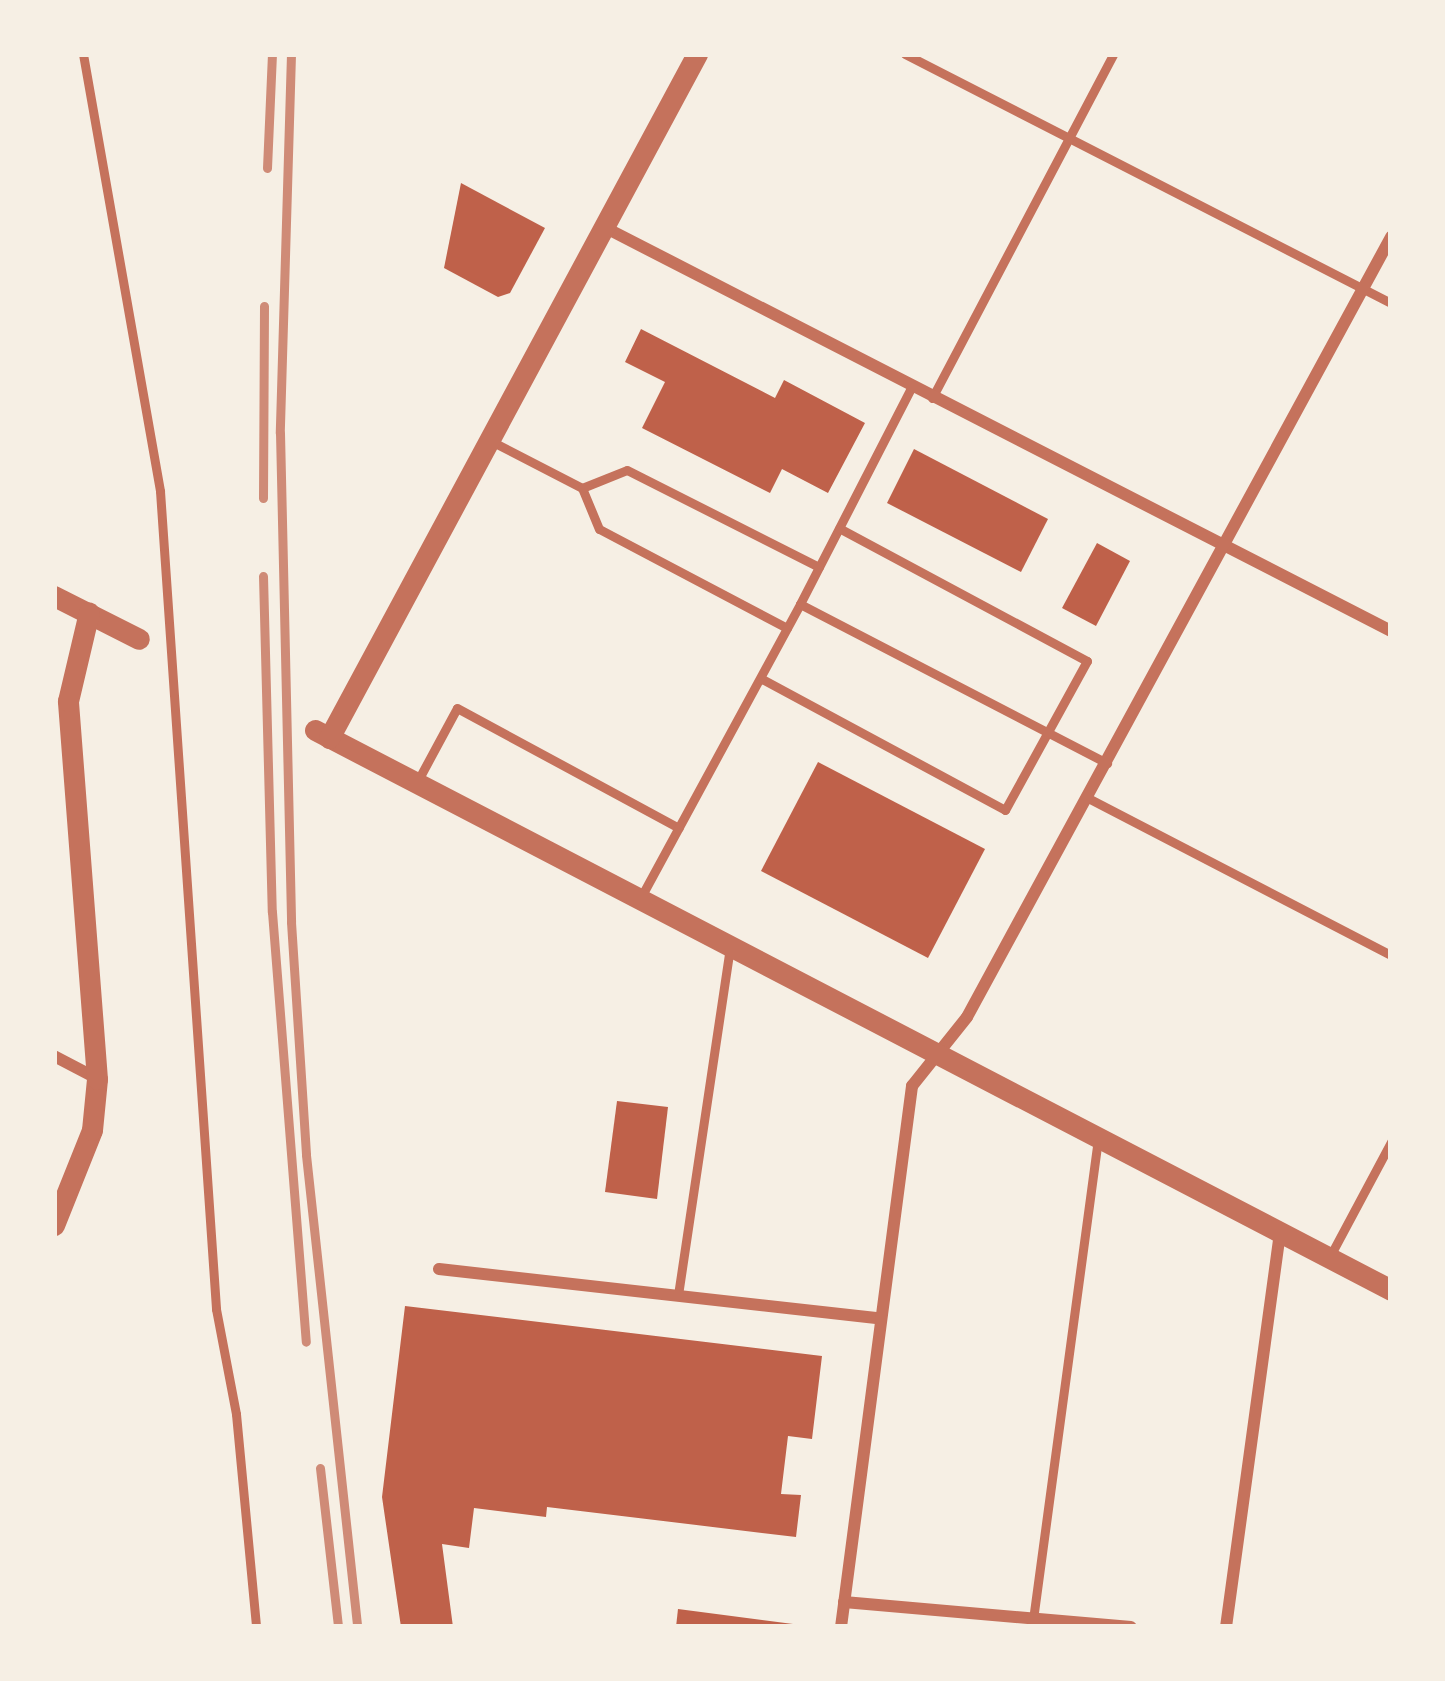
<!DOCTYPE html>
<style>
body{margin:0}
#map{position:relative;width:1445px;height:1681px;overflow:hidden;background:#f6efe4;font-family:"IBM Plex Serif",serif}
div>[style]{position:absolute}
.building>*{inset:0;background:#bf614a}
.service>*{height:9px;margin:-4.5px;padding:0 4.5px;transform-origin:4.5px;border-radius:4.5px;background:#c5725c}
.minor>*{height:12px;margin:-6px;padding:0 6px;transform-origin:6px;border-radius:6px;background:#c5725c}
.tertiary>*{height:21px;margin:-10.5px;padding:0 10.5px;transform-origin:10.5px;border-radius:10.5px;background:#c5725c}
.rail>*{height:9px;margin:-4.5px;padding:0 4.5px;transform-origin:4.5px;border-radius:4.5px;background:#cf8b77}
span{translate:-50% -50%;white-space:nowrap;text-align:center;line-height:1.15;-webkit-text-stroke:12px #f6efe4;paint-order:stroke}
.frame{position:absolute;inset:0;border:57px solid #f6efe4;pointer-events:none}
</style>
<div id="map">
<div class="building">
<i style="clip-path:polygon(461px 183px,545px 228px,510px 293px,498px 297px,444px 268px)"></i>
<i style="clip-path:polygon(641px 329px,775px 398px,784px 380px,865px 423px,828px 493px,782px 469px,770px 493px,642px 428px,665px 382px,625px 362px)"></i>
<i style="clip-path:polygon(914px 449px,1048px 519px,1021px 572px,887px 503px)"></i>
<i style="clip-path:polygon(1097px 543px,1130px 561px,1096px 626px,1062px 608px)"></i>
<i style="clip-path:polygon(818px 762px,985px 849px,928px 958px,761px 871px)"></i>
<i style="clip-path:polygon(617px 1101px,668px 1107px,657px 1199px,605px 1192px)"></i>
<i style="clip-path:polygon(405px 1306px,822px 1356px,812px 1439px,788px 1436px,781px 1494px,801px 1495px,796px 1537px,547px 1507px,546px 1517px,474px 1508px,469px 1548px,442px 1544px,453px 1627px,401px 1627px,382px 1497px)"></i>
<i style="clip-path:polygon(678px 1609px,793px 1624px,793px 1627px,676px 1627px)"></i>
</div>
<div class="service">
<i style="left:83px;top:54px;width:444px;rotate:80deg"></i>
<i style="left:160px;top:491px;width:820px;rotate:86.08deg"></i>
<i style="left:216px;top:1309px;width:107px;rotate:79.2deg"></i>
<i style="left:236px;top:1414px;width:214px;rotate:84.6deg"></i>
<i style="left:905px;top:54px;width:546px;rotate:27.13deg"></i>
<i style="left:932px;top:398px;width:389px;rotate:-62.2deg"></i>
<i style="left:491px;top:441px;width:102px;rotate:27.3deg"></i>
<i style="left:800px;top:604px;width:243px;rotate:-62.8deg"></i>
<i style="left:787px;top:628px;width:212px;rotate:-152.2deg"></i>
<i style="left:599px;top:529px;width:44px;rotate:-112.5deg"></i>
<i style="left:582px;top:488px;width:48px;rotate:-21.8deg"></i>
<i style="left:627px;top:470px;width:215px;rotate:26.8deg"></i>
<i style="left:762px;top:679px;width:276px;rotate:28.3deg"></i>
<i style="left:1005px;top:810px;width:170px;rotate:-61.2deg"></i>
<i style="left:1087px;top:661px;width:281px;rotate:-151.8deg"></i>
<i style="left:416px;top:784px;width:86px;rotate:-61.7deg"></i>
<i style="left:457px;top:708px;width:252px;rotate:28.4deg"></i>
<i style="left:1088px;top:798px;width:341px;rotate:27.4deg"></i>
<i style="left:641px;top:897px;width:333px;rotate:-61.5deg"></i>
<i style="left:800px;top:604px;width:346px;rotate:27.4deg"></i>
<i style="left:1329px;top:1258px;width:132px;rotate:-61.9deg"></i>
<i style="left:678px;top:1295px;width:350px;rotate:-81.5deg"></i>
<i style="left:1032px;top:1627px;width:493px;rotate:-82.3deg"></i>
</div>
<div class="minor">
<i style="left:604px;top:227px;width:885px;rotate:27.17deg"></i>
<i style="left:54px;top:1056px;width:47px;rotate:27.6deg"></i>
<i style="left:439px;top:1269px;width:442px;rotate:6.4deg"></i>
<i style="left:844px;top:1602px;width:288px;rotate:5deg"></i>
<i style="left:841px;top:1627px;width:546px;rotate:-82.52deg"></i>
<i style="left:912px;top:1086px;width:88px;rotate:-51.4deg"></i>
<i style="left:967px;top:1017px;width:888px;rotate:-61.47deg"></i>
<i style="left:1226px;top:1627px;width:398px;rotate:-82.2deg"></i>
</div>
<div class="tertiary">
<i style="left:54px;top:596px;width:95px;rotate:26.8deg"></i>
<i style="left:315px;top:730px;width:1213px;rotate:27.49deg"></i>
<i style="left:329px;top:738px;width:777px;rotate:-61.72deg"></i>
<i style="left:54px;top:1225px;width:102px;rotate:-68.2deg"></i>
<i style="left:92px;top:1130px;width:51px;rotate:-84.4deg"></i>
<i style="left:97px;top:1079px;width:379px;rotate:-94.4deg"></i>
<i style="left:68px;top:701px;width:91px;rotate:-76.7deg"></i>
</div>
<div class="rail">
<i style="left:291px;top:54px;width:379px;rotate:91.7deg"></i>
<i style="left:280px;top:433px;width:489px;rotate:88.7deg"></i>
<i style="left:291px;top:922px;width:233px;rotate:86.3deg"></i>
<i style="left:306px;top:1155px;width:475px;rotate:83.8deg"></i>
<i style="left:267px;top:168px;width:114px;rotate:-87.5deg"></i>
<i style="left:263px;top:498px;width:192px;rotate:-89.7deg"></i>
<i style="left:263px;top:576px;width:336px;rotate:88.5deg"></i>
<i style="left:272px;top:912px;width:431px;rotate:85.5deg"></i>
<i style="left:320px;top:1468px;width:160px;rotate:83.5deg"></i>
</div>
<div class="frame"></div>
</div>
